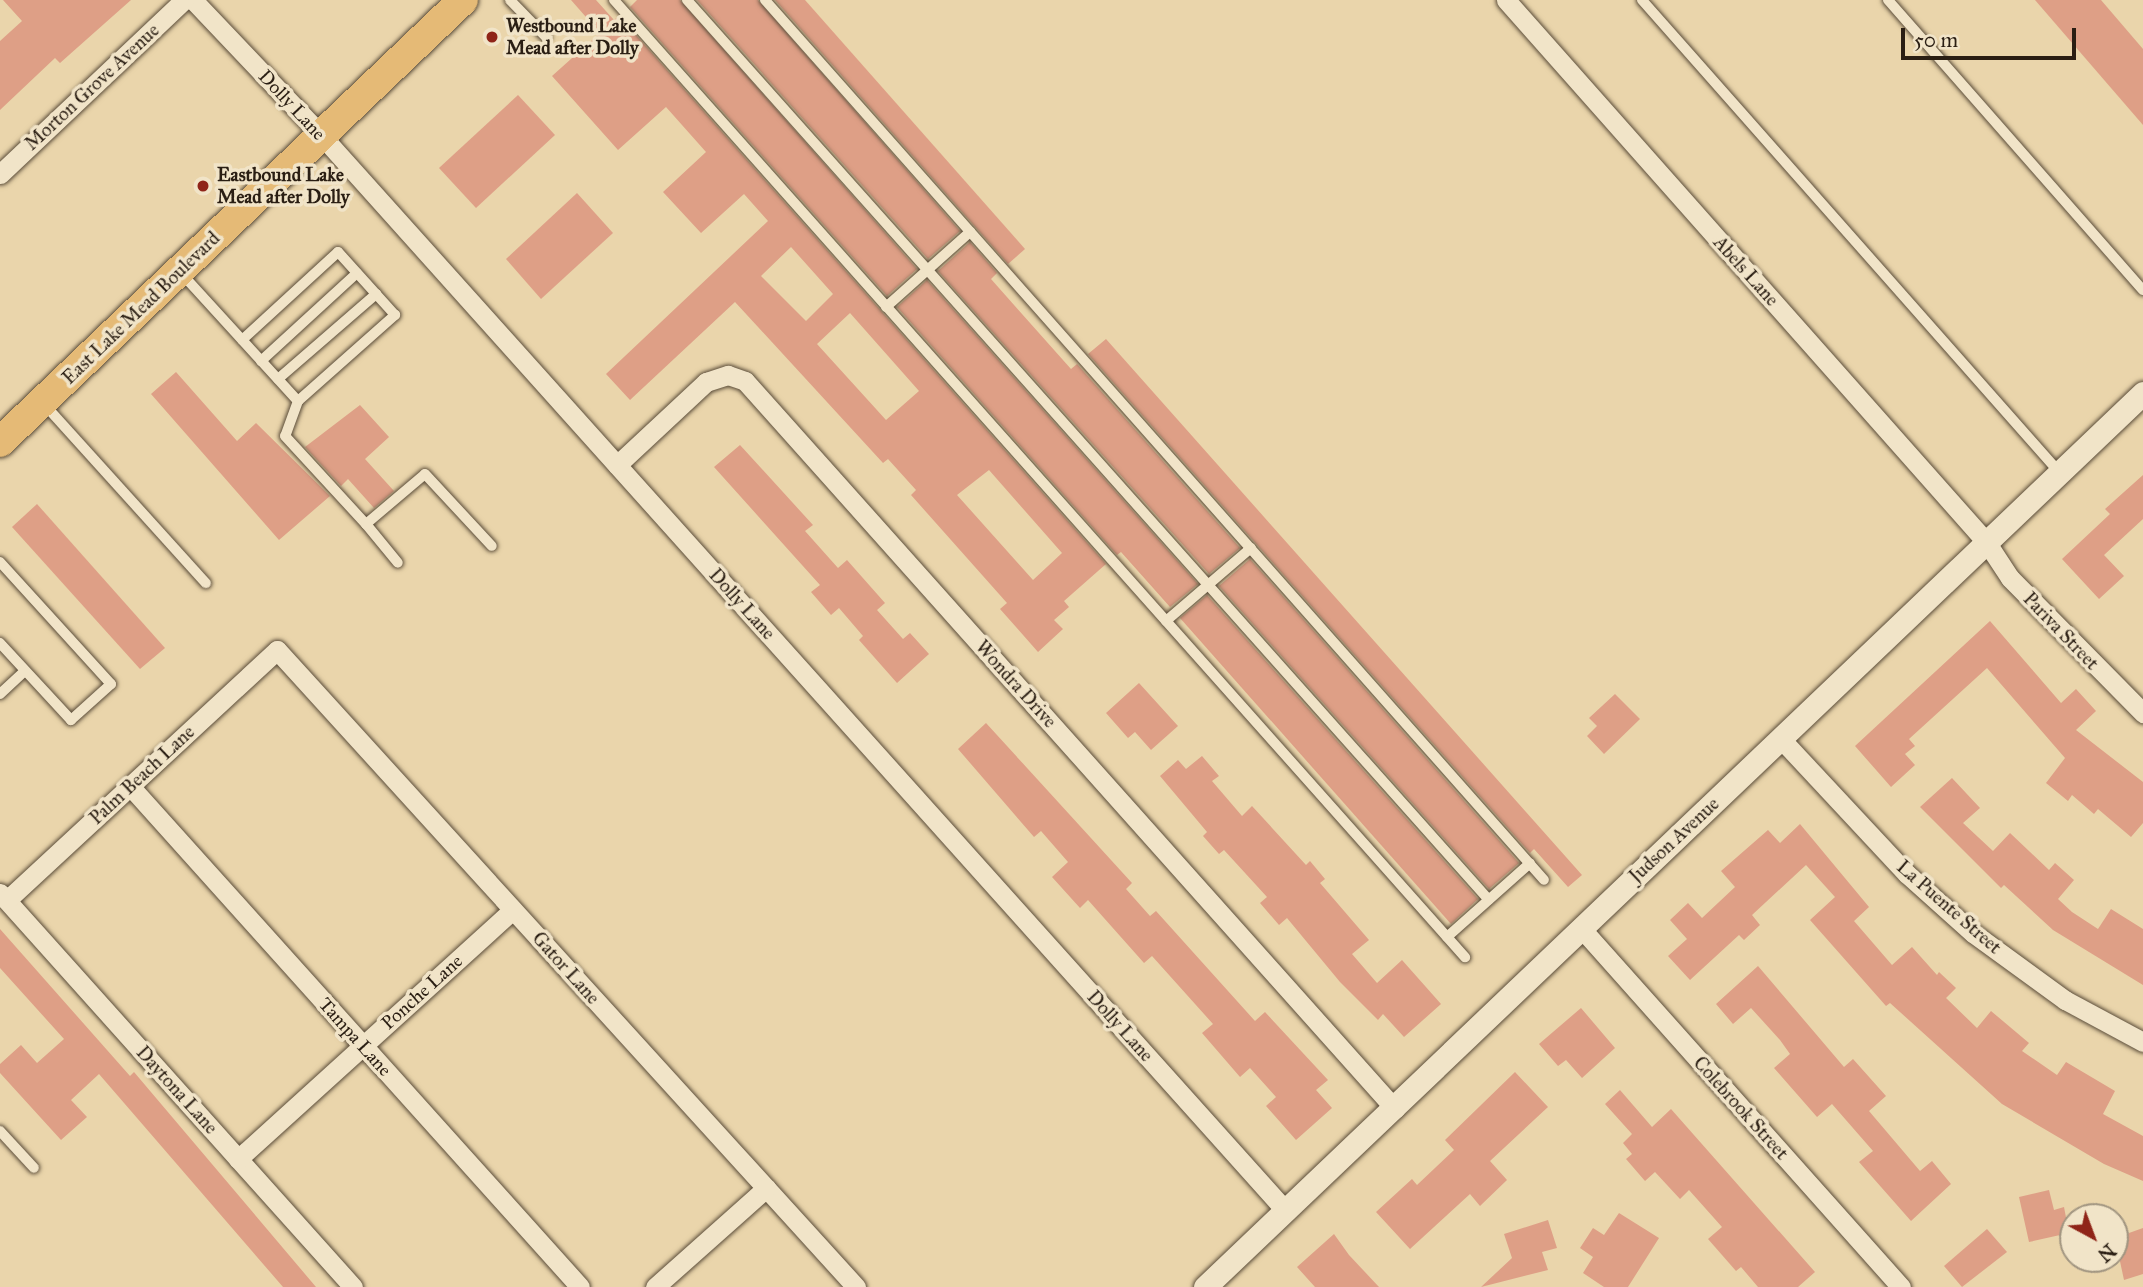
<!DOCTYPE html>
<style>
body{margin:0}
#map{position:relative;width:2143px;height:1287px;overflow:hidden;background:#ead5ab;font-family:"IM FELL Great Primer",serif}
div>[style]{position:absolute}
.building>*{inset:0;background:#de9f86}
.roads{filter:drop-shadow(0 0 2px #5a4c39) drop-shadow(0 0 2px #5a4c39)}
.service>*{height:10px;margin:-5px;padding:0 5px;transform-origin:5px;border-radius:5px;background:#f1e4c8}
.minor>*{height:19px;margin:-9.5px;padding:0 9.5px;transform-origin:9.5px;border-radius:9.5px;background:#f1e4c8}
.tertiary>*{height:23px;margin:-11.5px;padding:0 11.5px;transform-origin:11.5px;border-radius:11.5px;background:#f1e4c8}
.primary>*{height:30px;margin:-15px;padding:0 15px;transform-origin:15px;border-radius:15px;background:#e5ba76}
.dots>*{width:19px;height:19px;translate:-50% -50%;box-sizing:border-box;border:4px solid #f1e4c8;border-radius:50%}
span{translate:-50% -50%;white-space:nowrap;text-align:center;line-height:1.15;-webkit-text-stroke:7px #f1e4c8;paint-order:stroke}
.poi-label{font-size:19px;color:#2a1e13;font-weight:700}
.left{translate:0 -50%;text-align:left}
.street-label{font-size:19px;color:#2a1e13}
.north{position:absolute;left:2059px;top:1203px;width:70px;height:70px;box-sizing:border-box;background:#f1e4c8;border:2px solid #a19580;border-radius:50%;rotate:139deg;font-size:19px;font-weight:700;line-height:28px;text-align:center;color:#2a1e13}
.north::after{content:'';display:block;margin:auto;width:24px;height:32px;background:#8f2418;clip-path:polygon(50% 0,100% 100%,50% 72%,0 100%)}
.scale{position:absolute;left:1901px;top:28px;width:175px;height:32px;box-sizing:border-box;border:4px solid #2a1e13;border-top:0;padding-left:9px;font-size:21px;line-height:24px;white-space:nowrap;color:#2a1e13;-webkit-text-stroke:5px #f1e4c8;paint-order:stroke}
</style>
<div id="map">
<div class="building">
<i style="clip-path:polygon(3px 0,131px 0,60px 63px,55px 58px,0 110px,0 41px,22px 21px)"></i>
<i style="clip-path:polygon(evenodd,571px 0,596px 0,614px 20px,619px 16px,1106px 564px,1064px 601px,1069px 607px,1054px 620px,1063px 629px,1038px 652px,1000px 609px,1007px 603px,911px 495px,916px 490px,888px 459px,883px 463px,735px 302px,630px 400px,606px 374px,768px 221px,744px 194px,701px 233px,663px 192px,706px 152px,666px 107px,618px 150px,552px 76px,600px 33px,571px 0,791px 247px,833px 294px,806px 321px,761px 276px,791px 247px,571px 0,850px 313px,919px 391px,886px 420px,817px 344px,850px 313px,571px 0,989px 470px,1062px 553px,1033px 580px,957px 495px,989px 470px)"></i>
<i style="clip-path:polygon(637px 0,680px 0,917px 269px,887px 296px,630px 7px)"></i>
<i style="clip-path:polygon(697px 0,758px 0,960px 231px,928px 259px)"></i>
<i style="clip-path:polygon(775px 0,805px 0,1025px 249px,1008px 264px)"></i>
<i style="clip-path:polygon(2035px 0,2101px 0,2143px 49px,2143px 125px)"></i>
<i style="clip-path:polygon(518px 95px,555px 135px,476px 208px,439px 168px)"></i>
<i style="clip-path:polygon(577px 193px,613px 233px,541px 299px,506px 259px)"></i>
<i style="clip-path:polygon(970px 242px,997px 273px,991px 279px,1071px 369px,1077px 364px,1240px 548px,1209px 574px,938px 271px)"></i>
<i style="clip-path:polygon(927px 280px,1198px 584px,1170px 607px,1121px 552px,1117px 555px,897px 307px)"></i>
<i style="clip-path:polygon(1106px 339px,1582px 875px,1568px 887px,1534px 849px,1530px 853px,1088px 354px)"></i>
<i style="clip-path:polygon(176px 372px,237px 441px,256px 423px,330px 496px,279px 540px,151px 394px)"></i>
<i style="clip-path:polygon(360px 405px,389px 437px,365px 459px,394px 491px,374px 508px,348px 479px,341px 486px,305px 447px)"></i>
<i style="clip-path:polygon(740px 445px,813px 525px,805px 531px,838px 568px,847px 560px,885px 603px,877px 610px,903px 639px,910px 633px,929px 654px,897px 683px,859px 640px,863px 636px,839px 608px,831px 615px,811px 592px,820px 585px,714px 467px)"></i>
<i style="clip-path:polygon(2143px 475px,2143px 519px,2104px 555px,2124px 576px,2099px 599px,2062px 559px,2110px 514px,2105px 509px)"></i>
<i style="clip-path:polygon(37px 504px,165px 648px,140px 669px,12px 527px)"></i>
<i style="clip-path:polygon(1250px 559px,1519px 863px,1489px 889px,1219px 586px)"></i>
<i style="clip-path:polygon(1207px 595px,1478px 899px,1451px 924px,1180px 618px)"></i>
<i style="clip-path:polygon(1990px 621px,2061px 703px,2076px 689px,2096px 711px,2076px 730px,2143px 782px,2143px 823px,2131px 837px,2098px 809px,2094px 814px,2072px 795px,2068px 801px,2046px 783px,2065px 758px,1987px 668px,1909px 739px,1915px 746px,1905px 754px,1915px 765px,1891px 787px,1855px 746px)"></i>
<i style="clip-path:polygon(1139px 683px,1178px 726px,1151px 750px,1135px 732px,1128px 738px,1106px 713px)"></i>
<i style="clip-path:polygon(1615px 694px,1640px 719px,1604px 754px,1587px 736px,1597px 726px,1589px 718px)"></i>
<i style="clip-path:polygon(986px 723px,1132px 883px,1126px 889px,1150px 916px,1156px 911px,1255px 1021px,1265px 1012px,1328px 1080px,1316px 1090px,1332px 1108px,1296px 1140px,1266px 1106px,1276px 1097px,1250px 1068px,1240px 1077px,1202px 1033px,1213px 1024px,1152px 956px,1144px 963px,1088px 900px,1080px 908px,1052px 877px,1068px 862px,1041px 831px,1034px 837px,958px 749px)"></i>
<i style="clip-path:polygon(1202px 756px,1219px 776px,1212px 781px,1242px 816px,1252px 806px,1306px 865px,1310px 861px,1325px 879px,1320px 883px,1369px 940px,1352px 954px,1377px 983px,1402px 960px,1441px 1004px,1404px 1037px,1383px 1014px,1378px 1020px,1340px 982px,1287px 918px,1279px 925px,1260px 903px,1267px 897px,1224px 850px,1219px 854px,1203px 836px,1207px 832px,1160px 776px,1178px 760px,1186px 769px)"></i>
<i style="clip-path:polygon(1952px 778px,1980px 808px,1963px 823px,1993px 851px,2010px 833px,2049px 870px,2055px 863px,2074px 880px,2058px 899px,2072px 912px,2098px 929px,2111px 909px,2143px 929px,2143px 985px,2053px 930px,2004px 885px,2001px 888px,1920px 807px)"></i>
<i style="clip-path:polygon(1800px 824px,1869px 907px,1854px 921px,1892px 965px,1912px 947px,1937px 975px,1939px 972px,1956px 988px,1946px 998px,1977px 1028px,1991px 1011px,2029px 1043px,2022px 1051px,2057px 1075px,2066px 1062px,2115px 1091px,2103px 1114px,2143px 1136px,2143px 1181px,2104px 1164px,2002px 1104px,1890px 1003px,1886px 1006px,1810px 920px,1835px 897px,1806px 865px,1752px 915px,1760px 925px,1744px 940px,1739px 935px,1690px 980px,1668px 956px,1687px 939px,1670px 920px,1688px 903px,1702px 918px,1735px 887px,1721px 871px,1768px 830px,1780px 843px)"></i>
<i style="clip-path:polygon(0 929px,130px 1076px,134px 1072px,316px 1287px,283px 1287px,99px 1074px,71px 1100px,87px 1117px,61px 1140px,0 1073px,0 1064px,21px 1045px,37px 1063px,64px 1039px,0 968px)"></i>
<i style="clip-path:polygon(1758px 966px,1844px 1067px,1853px 1059px,1886px 1096px,1869px 1111px,1920px 1171px,1932px 1161px,1951px 1184px,1911px 1221px,1859px 1162px,1873px 1151px,1832px 1104px,1817px 1117px,1774px 1068px,1790px 1054px,1780px 1040px,1751px 1008px,1733px 1024px,1716px 1004px)"></i>
<i style="clip-path:polygon(1581px 1008px,1615px 1048px,1582px 1078px,1566px 1060px,1558px 1066px,1539px 1044px)"></i>
<i style="clip-path:polygon(1515px 1072px,1548px 1107px,1490px 1161px,1507px 1180px,1480px 1206px,1470px 1194px,1410px 1249px,1376px 1212px,1412px 1179px,1417px 1185px,1454px 1150px,1445px 1140px)"></i>
<i style="clip-path:polygon(1620px 1090px,1652px 1127px,1671px 1109px,1815px 1272px,1798px 1287px,1758px 1287px,1741px 1267px,1736px 1271px,1708px 1239px,1722px 1227px,1689px 1190px,1680px 1199px,1655px 1172px,1645px 1181px,1626px 1159px,1632px 1154px,1623px 1143px,1632px 1134px,1605px 1104px)"></i>
<i style="clip-path:polygon(2049px 1190px,2054px 1210px,2064px 1207px,2069px 1233px,2029px 1242px,2019px 1197px)"></i>
<i style="clip-path:polygon(1619px 1213px,1659px 1238px,1628px 1287px,1604px 1287px,1583px 1273px,1593px 1257px,1580px 1248px,1593px 1228px,1604px 1235px)"></i>
<i style="clip-path:polygon(1548px 1220px,1557px 1248px,1542px 1252px,1548px 1270px,1481px 1287px,1512px 1258px,1504px 1234px)"></i>
<i style="clip-path:polygon(2143px 1228px,2143px 1274px,2124px 1280px,2115px 1238px)"></i>
<i style="clip-path:polygon(1987px 1229px,2007px 1252px,1962px 1287px,1944px 1266px)"></i>
<i style="clip-path:polygon(1334px 1234px,1349px 1255px,1379px 1287px,1315px 1287px,1297px 1267px)"></i>
</div>
<div class="roads">
<div class="service">
<i style="left:510px;top:0;width:52px;rotate:45.8deg"></i>
<i style="left:614px;top:0;width:1281px;rotate:48.36deg"></i>
<i style="left:687px;top:0;width:1205px;rotate:48.3deg"></i>
<i style="left:765px;top:0;width:1175px;rotate:48.48deg"></i>
<i style="left:1642px;top:0;width:630px;rotate:48.54deg"></i>
<i style="left:1888px;top:0;width:386px;rotate:48.7deg"></i>
<i style="left:182px;top:274px;width:172px;rotate:47.6deg"></i>
<i style="left:298px;top:401px;width:130px;rotate:-41.6deg"></i>
<i style="left:395px;top:315px;width:85px;rotate:-132.1deg"></i>
<i style="left:338px;top:252px;width:130px;rotate:137.5deg"></i>
<i style="left:886px;top:307px;width:113px;rotate:-41.8deg"></i>
<i style="left:261px;top:361px;width:130px;rotate:-42.5deg"></i>
<i style="left:278px;top:379px;width:130px;rotate:-40.9deg"></i>
<i style="left:298px;top:401px;width:37px;rotate:110deg"></i>
<i style="left:285px;top:436px;width:120px;rotate:47.4deg"></i>
<i style="left:366px;top:524px;width:77px;rotate:-40.3deg"></i>
<i style="left:425px;top:474px;width:98px;rotate:47.1deg"></i>
<i style="left:45px;top:405px;width:240px;rotate:47.9deg"></i>
<i style="left:366px;top:524px;width:50px;rotate:50.6deg"></i>
<i style="left:0;top:562px;width:165px;rotate:47.7deg"></i>
<i style="left:111px;top:684px;width:54px;rotate:138deg"></i>
<i style="left:71px;top:720px;width:105px;rotate:-132.7deg"></i>
<i style="left:1166px;top:621px;width:112px;rotate:-40.7deg"></i>
<i style="left:0;top:694px;width:34px;rotate:-43deg"></i>
<i style="left:1447px;top:937px;width:111px;rotate:-41.7deg"></i>
<i style="left:0;top:1131px;width:50px;rotate:47.4deg"></i>
</div>
<div class="minor">
<i style="left:193px;top:0;width:187px;rotate:46.5deg"></i>
<i style="left:322px;top:136px;width:1444px;rotate:48.12deg"></i>
<i style="left:1506px;top:0;width:725px;rotate:48.46deg"></i>
<i style="left:1987px;top:543px;width:42px;rotate:56.7deg"></i>
<i style="left:2010px;top:578px;width:190px;rotate:45.4deg"></i>
<i style="left:0;top:174px;width:253px;rotate:-43.4deg"></i>
<i style="left:617px;top:465px;width:122px;rotate:-43deg"></i>
<i style="left:706px;top:382px;width:23px;rotate:-18deg"></i>
<i style="left:728px;top:375px;width:18px;rotate:19deg"></i>
<i style="left:745px;top:381px;width:976px;rotate:48.24deg"></i>
<i style="left:1781px;top:739px;width:185px;rotate:47deg"></i>
<i style="left:1907px;top:874px;width:89px;rotate:41.8deg"></i>
<i style="left:1973px;top:933px;width:114px;rotate:36.1deg"></i>
<i style="left:2065px;top:1000px;width:89px;rotate:28.3deg"></i>
<i style="left:130px;top:786px;width:673px;rotate:48.07deg"></i>
<i style="left:0;top:893px;width:529px;rotate:48.14deg"></i>
<i style="left:7px;top:900px;width:368px;rotate:-42.8deg"></i>
<i style="left:277px;top:650px;width:861px;rotate:47.73deg"></i>
<i style="left:1581px;top:928px;width:481px;rotate:48.3deg"></i>
<i style="left:238px;top:1159px;width:371px;rotate:-42.2deg"></i>
<i style="left:655px;top:1287px;width:149px;rotate:-41.7deg"></i>
</div>
<div class="tertiary">
<i style="left:1205px;top:1287px;width:1296px;rotate:-43.62deg"></i>
</div>
<div class="primary">
<i style="left:0;top:442px;width:640px;rotate:-43.67deg"></i>
</div>
</div>
<div class="dots">
<i style="left:492px;top:37px;background:#8f2418"></i>
<i style="left:203px;top:186px;background:#8f2418"></i>
</div>
<div class="poi-label">
<span class="left" style="left:506px;top:37px">Westbound Lake<br>Mead after Dolly</span>
<span class="left" style="left:217px;top:186px">Eastbound Lake<br>Mead after Dolly</span>
</div>
<div class="street-label">
<span style="left:92px;top:87px;rotate:-43deg">Morton Grove Avenue</span>
<span style="left:292px;top:105px;rotate:47deg">Dolly Lane</span>
<span style="left:1746px;top:271px;rotate:48deg">Abels Lane</span>
<span style="left:141px;top:308px;rotate:-44deg">East Lake Mead Boulevard</span>
<span style="left:742px;top:604px;rotate:48deg">Dolly Lane</span>
<span style="left:2061px;top:631px;rotate:46deg">Pariva Street</span>
<span style="left:1016px;top:684px;rotate:48deg">Wondra Drive</span>
<span style="left:142px;top:775px;rotate:-43deg">Palm Beach Lane</span>
<span style="left:1674px;top:840px;rotate:-43deg">Judson Avenue</span>
<span style="left:1949px;top:907px;rotate:41deg">La Puente Street</span>
<span style="left:566px;top:968px;rotate:48deg">Gator Lane</span>
<span style="left:422px;top:992px;rotate:-42deg">Ponche Lane</span>
<span style="left:1120px;top:1026px;rotate:48deg">Dolly Lane</span>
<span style="left:355px;top:1037px;rotate:48deg">Tampa Lane</span>
<span style="left:177px;top:1090px;rotate:48deg">Daytona Lane</span>
<span style="left:1741px;top:1108px;rotate:48deg">Colebrook Street</span>
</div>
<div class="north">N</div>
<div class="scale">50 m</div>
</div>
